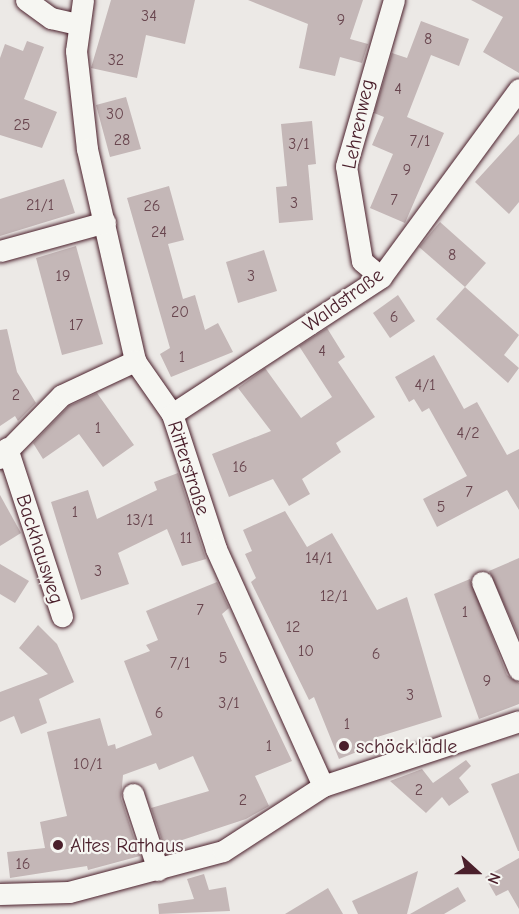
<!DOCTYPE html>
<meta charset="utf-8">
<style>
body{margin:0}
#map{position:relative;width:519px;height:914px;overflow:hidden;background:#ece9e6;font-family:"Comic Neue",sans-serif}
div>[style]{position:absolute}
.building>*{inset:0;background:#c4b7b7}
.roads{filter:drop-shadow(0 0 2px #4a1f2b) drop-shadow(0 0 2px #4a1f2b)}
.minor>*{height:21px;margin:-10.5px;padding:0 10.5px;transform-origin:10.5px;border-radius:10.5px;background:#f6f6f2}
.dots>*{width:16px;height:16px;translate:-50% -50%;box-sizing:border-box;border:3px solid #f6f6f2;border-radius:50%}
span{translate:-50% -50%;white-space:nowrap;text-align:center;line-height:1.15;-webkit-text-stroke:4.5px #f6f6f2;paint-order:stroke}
.number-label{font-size:16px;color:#68454e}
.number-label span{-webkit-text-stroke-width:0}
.street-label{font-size:20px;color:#4a1f2b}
.poi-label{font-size:20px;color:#4a1f2b}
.left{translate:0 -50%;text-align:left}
.north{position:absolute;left:447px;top:842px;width:60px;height:60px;-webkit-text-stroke:4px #f6f6f2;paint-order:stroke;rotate:111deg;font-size:16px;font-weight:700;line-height:24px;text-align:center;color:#4a1f2b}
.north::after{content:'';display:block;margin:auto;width:21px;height:27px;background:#4a1f2b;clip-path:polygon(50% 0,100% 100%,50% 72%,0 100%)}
</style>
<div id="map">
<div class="building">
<i style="clip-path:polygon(111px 0,195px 0,185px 44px,146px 35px,137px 78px,91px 68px)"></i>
<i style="clip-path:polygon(248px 0,363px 0,350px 39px,368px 44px,362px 63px,340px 57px,335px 76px,299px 68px,308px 24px)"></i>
<i style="clip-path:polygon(471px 0,519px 0,519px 73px,483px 52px,503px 17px)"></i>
<i style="clip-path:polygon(421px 21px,469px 39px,459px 66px,431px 55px,407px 117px,444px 133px,405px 223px,370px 208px,393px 154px,372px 145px,384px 117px,374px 113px,392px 53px,407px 58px)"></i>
<i style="clip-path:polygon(27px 41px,44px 47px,24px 99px,57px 112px,42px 148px,0 135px,0 58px,5px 44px,23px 51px)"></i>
<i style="clip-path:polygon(126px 97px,141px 149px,110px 157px,96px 105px)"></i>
<i style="clip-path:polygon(312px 121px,316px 164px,308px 165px,313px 220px,279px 223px,276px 187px,287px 186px,281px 124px)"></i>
<i style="clip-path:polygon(519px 134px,519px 202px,509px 214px,475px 182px)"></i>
<i style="clip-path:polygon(64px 179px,75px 213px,0 236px,0 199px)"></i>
<i style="clip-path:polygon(169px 186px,184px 240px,168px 244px,183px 299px,195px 295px,205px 330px,218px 323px,233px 352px,171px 377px,160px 354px,170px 348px,127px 198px)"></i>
<i style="clip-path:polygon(440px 222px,486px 263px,465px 287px,419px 247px)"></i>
<i style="clip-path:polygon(76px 246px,103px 344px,62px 355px,36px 258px)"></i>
<i style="clip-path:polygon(264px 250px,277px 291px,238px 303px,226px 262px)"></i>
<i style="clip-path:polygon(465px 287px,519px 335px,504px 355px,519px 368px,508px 383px,436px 319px)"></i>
<i style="clip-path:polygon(398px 295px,415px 321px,390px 338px,373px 313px)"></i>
<i style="clip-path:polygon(327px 328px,345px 357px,338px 362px,375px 417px,336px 443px,341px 452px,302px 479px,310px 494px,289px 506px,273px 479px,229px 497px,212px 454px,271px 431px,238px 388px,265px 368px,301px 418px,332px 397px,299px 346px)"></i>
<i style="clip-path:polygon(7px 329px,17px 372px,36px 403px,18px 421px,15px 416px,0 426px,0 330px)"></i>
<i style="clip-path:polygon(434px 355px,464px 409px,477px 402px,507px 455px,519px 449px,519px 510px,507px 490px,437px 527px,423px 499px,467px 476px,429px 408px,422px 412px,414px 399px,409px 402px,395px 377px)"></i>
<i style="clip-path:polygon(97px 393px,134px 445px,103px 467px,79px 434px,43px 459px,33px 443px,69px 406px)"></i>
<i style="clip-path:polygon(178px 473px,206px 559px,182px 566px,167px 529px,118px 553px,129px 584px,81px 600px,51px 502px,88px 490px,97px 519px,157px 490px,154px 482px)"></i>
<i style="clip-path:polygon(0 495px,21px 533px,0 546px)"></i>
<i style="clip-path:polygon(285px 511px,307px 547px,332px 533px,377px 610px,407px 597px,442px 717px,374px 738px,377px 744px,339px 759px,314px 697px,309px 700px,251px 582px,256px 578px,245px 554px,252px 551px,243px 530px)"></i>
<i style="clip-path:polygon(519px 558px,519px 637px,489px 571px)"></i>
<i style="clip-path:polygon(0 564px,29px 581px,15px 603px,0 594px)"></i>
<i style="clip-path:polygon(470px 579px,507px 675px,519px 683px,519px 704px,479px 719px,434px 594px)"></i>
<i style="clip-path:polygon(217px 582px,229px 608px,222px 614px,292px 761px,255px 776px,269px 806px,246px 819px,164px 846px,151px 808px,209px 791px,193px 756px,159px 770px,156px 763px,123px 775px,121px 798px,140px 856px,88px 870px,87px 866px,10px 878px,7px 852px,45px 848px,40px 822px,67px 816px,47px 732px,100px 718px,108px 746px,115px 744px,116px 749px,152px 735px,124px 661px,150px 651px,146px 645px,158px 640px,146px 611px)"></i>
<i style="clip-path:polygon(38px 625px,57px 644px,74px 682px,39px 699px,47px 723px,21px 734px,14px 716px,0 722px,0 692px,48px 674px,19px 648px)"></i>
<i style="clip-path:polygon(466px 760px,471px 766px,459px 778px,469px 792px,449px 806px,442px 797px,426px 813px,390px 781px,422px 769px,433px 783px)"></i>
<i style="clip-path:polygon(519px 773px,519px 851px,518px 851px,491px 784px)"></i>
<i style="clip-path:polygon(519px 858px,519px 909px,508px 890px,496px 896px,485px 877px)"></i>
<i style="clip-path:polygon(418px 871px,407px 914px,358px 914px,352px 901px)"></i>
<i style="clip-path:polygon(204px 874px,209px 890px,226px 887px,230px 911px,159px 914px,158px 904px,194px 899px,187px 879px)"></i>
<i style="clip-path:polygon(458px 887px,466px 901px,444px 914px,410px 914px)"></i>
<i style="clip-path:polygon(328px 888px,343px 914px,285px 914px)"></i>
</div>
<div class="roads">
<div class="minor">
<i style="left:26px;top:0;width:31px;rotate:36deg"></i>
<i style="left:51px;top:18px;width:27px;rotate:13deg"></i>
<i style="left:83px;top:0;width:51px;rotate:97.8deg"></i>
<i style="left:76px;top:51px;width:99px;rotate:83.6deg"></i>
<i style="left:87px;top:149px;width:217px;rotate:77.2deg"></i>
<i style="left:135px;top:361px;width:65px;rotate:55.1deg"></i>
<i style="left:172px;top:414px;width:142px;rotate:71.9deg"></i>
<i style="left:216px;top:549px;width:260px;rotate:65.7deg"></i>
<i style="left:0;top:251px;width:109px;rotate:-15.4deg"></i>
<i style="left:381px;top:277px;width:25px;rotate:-140deg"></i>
<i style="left:362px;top:261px;width:96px;rotate:-99.6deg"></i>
<i style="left:346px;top:166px;width:173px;rotate:-73.9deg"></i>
<i style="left:172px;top:414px;width:250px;rotate:-33.2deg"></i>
<i style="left:381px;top:277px;width:233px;rotate:-53.7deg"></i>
<i style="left:7px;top:448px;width:177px;rotate:71.9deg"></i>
<i style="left:0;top:458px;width:88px;rotate:-45.5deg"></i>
<i style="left:62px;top:395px;width:81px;rotate:-25deg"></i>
<i style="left:482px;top:582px;width:95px;rotate:67.2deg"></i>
<i style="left:133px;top:794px;width:80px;rotate:71.8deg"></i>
<i style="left:0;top:894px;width:69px;rotate:-1.7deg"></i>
<i style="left:69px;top:892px;width:159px;rotate:-14.9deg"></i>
<i style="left:223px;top:851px;width:119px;rotate:-33deg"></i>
<i style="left:323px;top:786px;width:206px;rotate:-18.3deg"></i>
</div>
</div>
<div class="dots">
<i style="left:344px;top:746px;background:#4a1f2b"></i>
<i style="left:58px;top:845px;background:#4a1f2b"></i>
</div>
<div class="number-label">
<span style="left:149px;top:16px">34</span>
<span style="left:341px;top:20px">9</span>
<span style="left:428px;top:39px">8</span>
<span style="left:116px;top:60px">32</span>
<span style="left:398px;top:89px">4</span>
<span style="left:115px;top:114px">30</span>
<span style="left:22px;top:125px">25</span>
<span style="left:122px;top:140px">28</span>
<span style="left:420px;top:141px">7/1</span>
<span style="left:299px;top:144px">3/1</span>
<span style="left:407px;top:170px">9</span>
<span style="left:394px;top:200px">7</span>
<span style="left:294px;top:203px">3</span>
<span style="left:40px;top:205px">21/1</span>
<span style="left:152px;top:206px">26</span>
<span style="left:159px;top:232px">24</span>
<span style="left:452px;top:255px">8</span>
<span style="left:63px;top:276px">19</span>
<span style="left:251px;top:276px">3</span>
<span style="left:180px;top:312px">20</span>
<span style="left:394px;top:317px">6</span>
<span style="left:76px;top:325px">17</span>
<span style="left:322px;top:351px">4</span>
<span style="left:182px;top:357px">1</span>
<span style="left:425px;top:385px">4/1</span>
<span style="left:16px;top:395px">2</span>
<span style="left:98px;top:428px">1</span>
<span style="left:468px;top:433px">4/2</span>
<span style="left:240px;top:467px">16</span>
<span style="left:469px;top:492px">7</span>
<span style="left:441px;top:507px">5</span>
<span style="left:75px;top:512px">1</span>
<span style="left:140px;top:520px">13/1</span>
<span style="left:186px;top:538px">11</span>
<span style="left:319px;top:558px">14/1</span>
<span style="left:98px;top:571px">3</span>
<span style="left:334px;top:596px">12/1</span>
<span style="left:200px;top:610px">7</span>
<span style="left:465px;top:612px">1</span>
<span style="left:293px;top:627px">12</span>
<span style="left:306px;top:651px">10</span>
<span style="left:376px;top:654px">6</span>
<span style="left:223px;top:658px">5</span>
<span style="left:180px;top:663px">7/1</span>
<span style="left:487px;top:681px">9</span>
<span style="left:410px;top:695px">3</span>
<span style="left:229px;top:703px">3/1</span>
<span style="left:159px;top:713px">6</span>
<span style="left:347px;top:724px">1</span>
<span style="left:269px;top:746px">1</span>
<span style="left:88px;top:764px">10/1</span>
<span style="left:419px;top:790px">2</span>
<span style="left:243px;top:800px">2</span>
<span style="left:23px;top:864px">16</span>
</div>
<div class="street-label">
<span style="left:358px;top:124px;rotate:-78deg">Lehrenweg</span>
<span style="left:343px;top:300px;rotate:-36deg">Waldstraße</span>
<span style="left:189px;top:468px;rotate:72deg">Ritterstraße</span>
<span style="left:40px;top:549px;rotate:72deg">Backhausweg</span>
</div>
<div class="poi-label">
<span class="left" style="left:356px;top:746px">schöck.lädle</span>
<span class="left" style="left:70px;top:845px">Altes Rathaus</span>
</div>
<div class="north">N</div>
</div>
